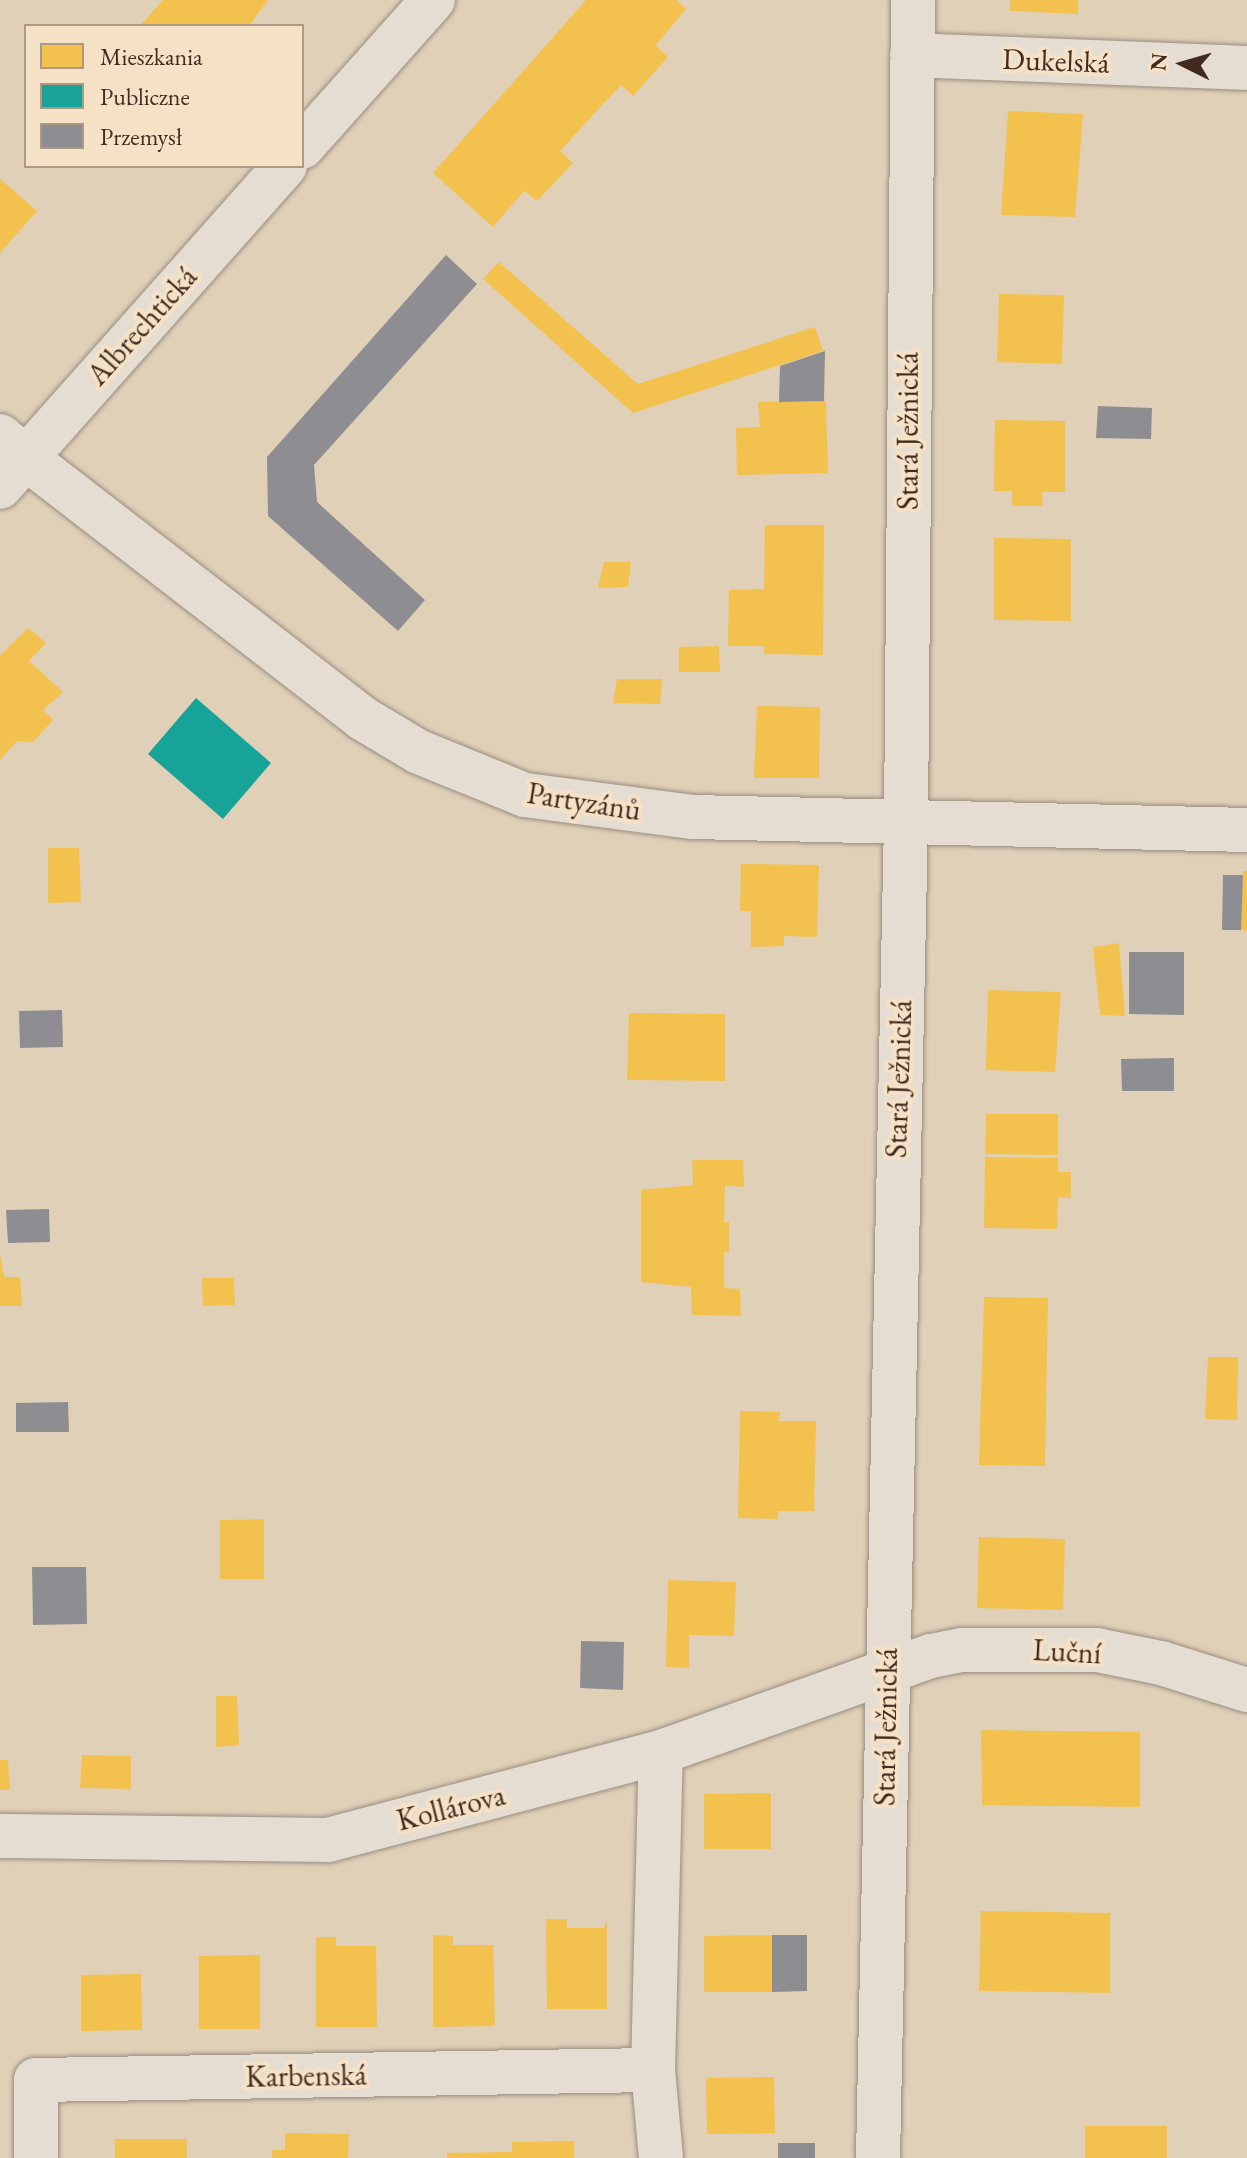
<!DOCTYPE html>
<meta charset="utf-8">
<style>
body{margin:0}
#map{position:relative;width:1247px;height:2158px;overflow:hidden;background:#e0d0b8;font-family:"EB Garamond",serif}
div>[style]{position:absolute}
.homes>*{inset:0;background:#f2c14e}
.public>*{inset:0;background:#17a398}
.industry>*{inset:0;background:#8d8d92}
.roads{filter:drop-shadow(0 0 2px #998d7f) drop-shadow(0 0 2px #998d7f)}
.minor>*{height:44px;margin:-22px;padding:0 22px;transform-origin:22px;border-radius:22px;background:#e5ddd1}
.tertiary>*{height:44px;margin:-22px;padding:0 22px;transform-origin:22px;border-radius:22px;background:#e5ddd1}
.secondary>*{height:44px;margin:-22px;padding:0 22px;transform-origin:22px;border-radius:22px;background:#e5ddd1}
span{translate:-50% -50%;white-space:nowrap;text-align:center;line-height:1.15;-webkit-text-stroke:8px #f5e2c6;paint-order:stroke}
.street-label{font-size:30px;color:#412b21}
.legend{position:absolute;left:24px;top:24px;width:280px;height:144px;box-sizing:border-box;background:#f5e2c6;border:2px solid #ad9984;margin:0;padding:10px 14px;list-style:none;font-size:24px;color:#412b21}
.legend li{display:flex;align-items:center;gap:16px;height:40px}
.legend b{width:40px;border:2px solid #ad9984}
.north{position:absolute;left:1143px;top:24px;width:80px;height:80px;-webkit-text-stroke:6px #f5e2c6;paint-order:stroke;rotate:275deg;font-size:22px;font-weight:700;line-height:32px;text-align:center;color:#412b21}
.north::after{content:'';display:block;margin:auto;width:28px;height:36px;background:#412b21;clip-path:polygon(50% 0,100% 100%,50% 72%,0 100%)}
</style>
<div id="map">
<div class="homes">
<i style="clip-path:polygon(163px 0,268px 0,249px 26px,140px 26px)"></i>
<i style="clip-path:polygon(586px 0,676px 0,686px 9px,656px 45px,668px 57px,633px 96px,621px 85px,591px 117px,560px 151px,573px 163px,537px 201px,524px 191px,493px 227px,433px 173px)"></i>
<i style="clip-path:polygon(1010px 0,1078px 0,1078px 14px,1010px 11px)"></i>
<i style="clip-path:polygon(1008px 111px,1083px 114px,1075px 217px,1001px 215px)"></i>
<i style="clip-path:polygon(0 179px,37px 211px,0 253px)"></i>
<i style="clip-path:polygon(499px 262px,638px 384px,815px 327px,823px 351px,633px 413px,483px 279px)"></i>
<i style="clip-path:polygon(999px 294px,1064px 295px,1062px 364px,997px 362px)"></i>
<i style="clip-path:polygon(826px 401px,828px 473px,737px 475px,736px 428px,760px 427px,758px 402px)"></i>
<i style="clip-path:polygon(995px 420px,1065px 421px,1065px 492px,1042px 492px,1043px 506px,1012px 506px,1012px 491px,994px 491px)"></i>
<i style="clip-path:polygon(765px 525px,824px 525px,823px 655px,764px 654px,764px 646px,728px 646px,729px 590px,764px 589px)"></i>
<i style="clip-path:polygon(994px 538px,1071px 539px,1071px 621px,994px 620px)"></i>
<i style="clip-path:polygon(604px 562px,631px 562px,628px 587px,598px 588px)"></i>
<i style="clip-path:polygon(28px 628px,46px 643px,29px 661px,63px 692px,43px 710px,53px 720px,33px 742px,17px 741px,0 760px,0 656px)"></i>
<i style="clip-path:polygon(719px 646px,720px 672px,679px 672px,679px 647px)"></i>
<i style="clip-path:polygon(617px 679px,662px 679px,660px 704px,613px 703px)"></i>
<i style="clip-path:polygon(757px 706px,820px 707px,819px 778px,754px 778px)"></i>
<i style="clip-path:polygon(48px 848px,79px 848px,81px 902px,48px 903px)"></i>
<i style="clip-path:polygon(741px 864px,819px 865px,817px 937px,784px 936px,784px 946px,751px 947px,751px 911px,740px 911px)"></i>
<i style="clip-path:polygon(1243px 871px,1247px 871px,1247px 931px,1241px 930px)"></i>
<i style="clip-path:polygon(1119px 943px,1125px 1016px,1100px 1015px,1093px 947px)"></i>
<i style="clip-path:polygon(988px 990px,1061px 992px,1055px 1072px,986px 1070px)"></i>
<i style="clip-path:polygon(629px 1013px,725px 1014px,725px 1081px,627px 1080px)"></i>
<i style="clip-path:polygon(986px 1114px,1058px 1114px,1058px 1155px,985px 1154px)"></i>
<i style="clip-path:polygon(985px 1157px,1058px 1158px,1058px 1172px,1071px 1172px,1071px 1198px,1058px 1198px,1057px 1229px,984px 1228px)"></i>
<i style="clip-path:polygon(692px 1160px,743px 1160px,744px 1187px,725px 1185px,724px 1222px,729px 1222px,729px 1253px,724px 1252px,724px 1288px,740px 1289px,741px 1316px,692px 1315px,691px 1287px,641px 1282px,641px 1190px,693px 1185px)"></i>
<i style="clip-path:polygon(0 1253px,4px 1277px,20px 1277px,22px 1306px,0 1306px)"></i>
<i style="clip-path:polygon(202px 1278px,234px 1278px,235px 1305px,203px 1306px)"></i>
<i style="clip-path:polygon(984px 1297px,1048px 1298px,1045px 1466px,979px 1465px)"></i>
<i style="clip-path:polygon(1208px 1357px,1238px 1357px,1237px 1420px,1205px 1419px)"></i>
<i style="clip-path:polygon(740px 1411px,780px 1412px,779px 1421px,816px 1421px,814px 1511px,778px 1511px,778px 1519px,738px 1518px)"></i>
<i style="clip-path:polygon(264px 1519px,264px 1579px,220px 1579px,220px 1520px)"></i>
<i style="clip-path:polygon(979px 1537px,1065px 1539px,1063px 1610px,977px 1608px)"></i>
<i style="clip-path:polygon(668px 1580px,736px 1582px,734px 1636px,689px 1635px,689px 1668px,666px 1667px)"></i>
<i style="clip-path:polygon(216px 1696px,237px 1696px,239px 1745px,216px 1747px)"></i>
<i style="clip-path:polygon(981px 1730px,1140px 1732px,1140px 1807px,982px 1805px)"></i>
<i style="clip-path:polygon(82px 1755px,131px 1756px,131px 1789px,80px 1788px)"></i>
<i style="clip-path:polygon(0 1760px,8px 1760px,10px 1790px,0 1790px)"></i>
<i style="clip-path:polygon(771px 1793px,771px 1849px,704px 1849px,704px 1794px)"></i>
<i style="clip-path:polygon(981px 1911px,1110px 1913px,1110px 1993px,979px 1991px)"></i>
<i style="clip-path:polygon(546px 1919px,567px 1919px,567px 1928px,604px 1928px,607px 1920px,607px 2009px,547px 2009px)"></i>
<i style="clip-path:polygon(433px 1935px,453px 1936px,453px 1945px,493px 1945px,495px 2026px,433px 2027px)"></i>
<i style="clip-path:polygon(772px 1935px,772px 1992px,704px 1992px,704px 1936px)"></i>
<i style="clip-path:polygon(316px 1937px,336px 1937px,336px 1946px,376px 1946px,377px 2027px,316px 2027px)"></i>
<i style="clip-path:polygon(260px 1955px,260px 2029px,199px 2029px,199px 1956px)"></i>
<i style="clip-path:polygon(141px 1974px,142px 2030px,81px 2031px,81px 1975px)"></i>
<i style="clip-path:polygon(774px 2077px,775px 2133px,707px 2134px,706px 2078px)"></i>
<i style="clip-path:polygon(1085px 2126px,1167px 2126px,1167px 2158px,1085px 2158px)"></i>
<i style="clip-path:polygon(285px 2133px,349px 2134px,348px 2158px,272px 2158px,272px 2150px,285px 2150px)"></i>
<i style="clip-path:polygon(115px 2139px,187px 2139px,187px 2158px,115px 2158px)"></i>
<i style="clip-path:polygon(574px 2141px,574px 2158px,447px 2158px,447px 2153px,512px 2152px,512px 2142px)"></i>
</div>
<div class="public">
<i style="clip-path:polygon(196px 698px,271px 763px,223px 819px,148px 754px)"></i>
</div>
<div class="industry">
<i style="clip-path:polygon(446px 255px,477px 284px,314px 465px,317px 502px,425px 600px,398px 631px,268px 516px,267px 457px)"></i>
<i style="clip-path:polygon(825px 351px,824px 401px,779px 402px,780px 366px)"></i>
<i style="clip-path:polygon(1098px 406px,1152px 408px,1151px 439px,1096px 438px)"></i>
<i style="clip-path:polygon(1223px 875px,1243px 875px,1241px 930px,1222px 930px)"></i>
<i style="clip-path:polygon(1129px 952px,1184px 952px,1184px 1015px,1129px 1014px)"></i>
<i style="clip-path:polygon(62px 1010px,63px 1047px,20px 1048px,19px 1011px)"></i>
<i style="clip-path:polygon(1174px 1058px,1174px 1091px,1122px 1091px,1121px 1059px)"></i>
<i style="clip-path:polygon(49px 1209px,50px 1242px,8px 1243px,6px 1210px)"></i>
<i style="clip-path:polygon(68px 1402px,69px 1432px,16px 1432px,16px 1403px)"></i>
<i style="clip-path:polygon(32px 1567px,86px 1567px,87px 1624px,33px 1625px)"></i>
<i style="clip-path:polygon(581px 1641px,624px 1642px,623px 1690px,580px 1688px)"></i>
<i style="clip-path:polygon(772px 1935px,807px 1935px,807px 1991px,772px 1992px)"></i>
<i style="clip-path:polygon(778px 2143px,815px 2143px,815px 2158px,778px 2158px)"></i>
</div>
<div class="roads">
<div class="minor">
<i style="left:912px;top:55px;width:335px;rotate:2.2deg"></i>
<i style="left:0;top:436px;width:34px;rotate:40deg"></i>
<i style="left:0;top:1836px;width:328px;rotate:0.7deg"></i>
<i style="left:328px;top:1840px;width:344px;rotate:-14.8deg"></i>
<i style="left:661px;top:1752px;width:287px;rotate:-19.6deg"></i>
<i style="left:931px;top:1656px;width:33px;rotate:-11deg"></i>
<i style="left:963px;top:1650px;width:134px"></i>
<i style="left:1097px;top:1650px;width:65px;rotate:11.5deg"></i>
<i style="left:1161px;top:1663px;width:90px;rotate:17.4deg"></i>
<i style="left:653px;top:2070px;width:318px;rotate:-88.6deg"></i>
<i style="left:36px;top:2158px;width:78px;rotate:-90deg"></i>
<i style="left:36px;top:2080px;width:617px;rotate:-0.93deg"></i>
<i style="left:653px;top:2070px;width:88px;rotate:84.8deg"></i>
<i style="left:878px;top:2158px;width:1336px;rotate:-88.8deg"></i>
<i style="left:906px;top:822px;width:822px;rotate:-89.51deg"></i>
</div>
<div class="tertiary">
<i style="left:26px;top:458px;width:425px;rotate:37.7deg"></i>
<i style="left:362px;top:718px;width:66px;rotate:30.8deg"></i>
<i style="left:419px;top:752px;width:114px;rotate:22.1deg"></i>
<i style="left:525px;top:795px;width:169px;rotate:7.5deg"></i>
<i style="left:693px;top:817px;width:554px;rotate:1.34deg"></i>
</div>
<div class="secondary">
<i style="left:302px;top:147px;width:197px;rotate:-48.3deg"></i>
<i style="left:0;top:487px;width:429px;rotate:-48.4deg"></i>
</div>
</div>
<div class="street-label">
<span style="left:1056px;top:61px;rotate:2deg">Dukelská</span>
<span style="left:142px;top:326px;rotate:-48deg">Albrechtická</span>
<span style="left:908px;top:431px;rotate:-90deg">Stará Ježnická</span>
<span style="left:584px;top:802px;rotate:9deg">Partyzánů</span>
<span style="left:899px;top:1079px;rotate:-88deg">Stará Ježnická</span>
<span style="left:1067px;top:1652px;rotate:3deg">Luční</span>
<span style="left:886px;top:1727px;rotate:-89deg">Stará Ježnická</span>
<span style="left:451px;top:1808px;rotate:-14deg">Kollárova</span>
<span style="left:306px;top:2076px;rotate:-1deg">Karbenská</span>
</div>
<ul class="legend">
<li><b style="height:22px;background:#f2c14e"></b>Mieszkania</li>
<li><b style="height:22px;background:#17a398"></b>Publiczne</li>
<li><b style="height:22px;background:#8d8d92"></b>Przemysł</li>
</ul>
<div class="north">N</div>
</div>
